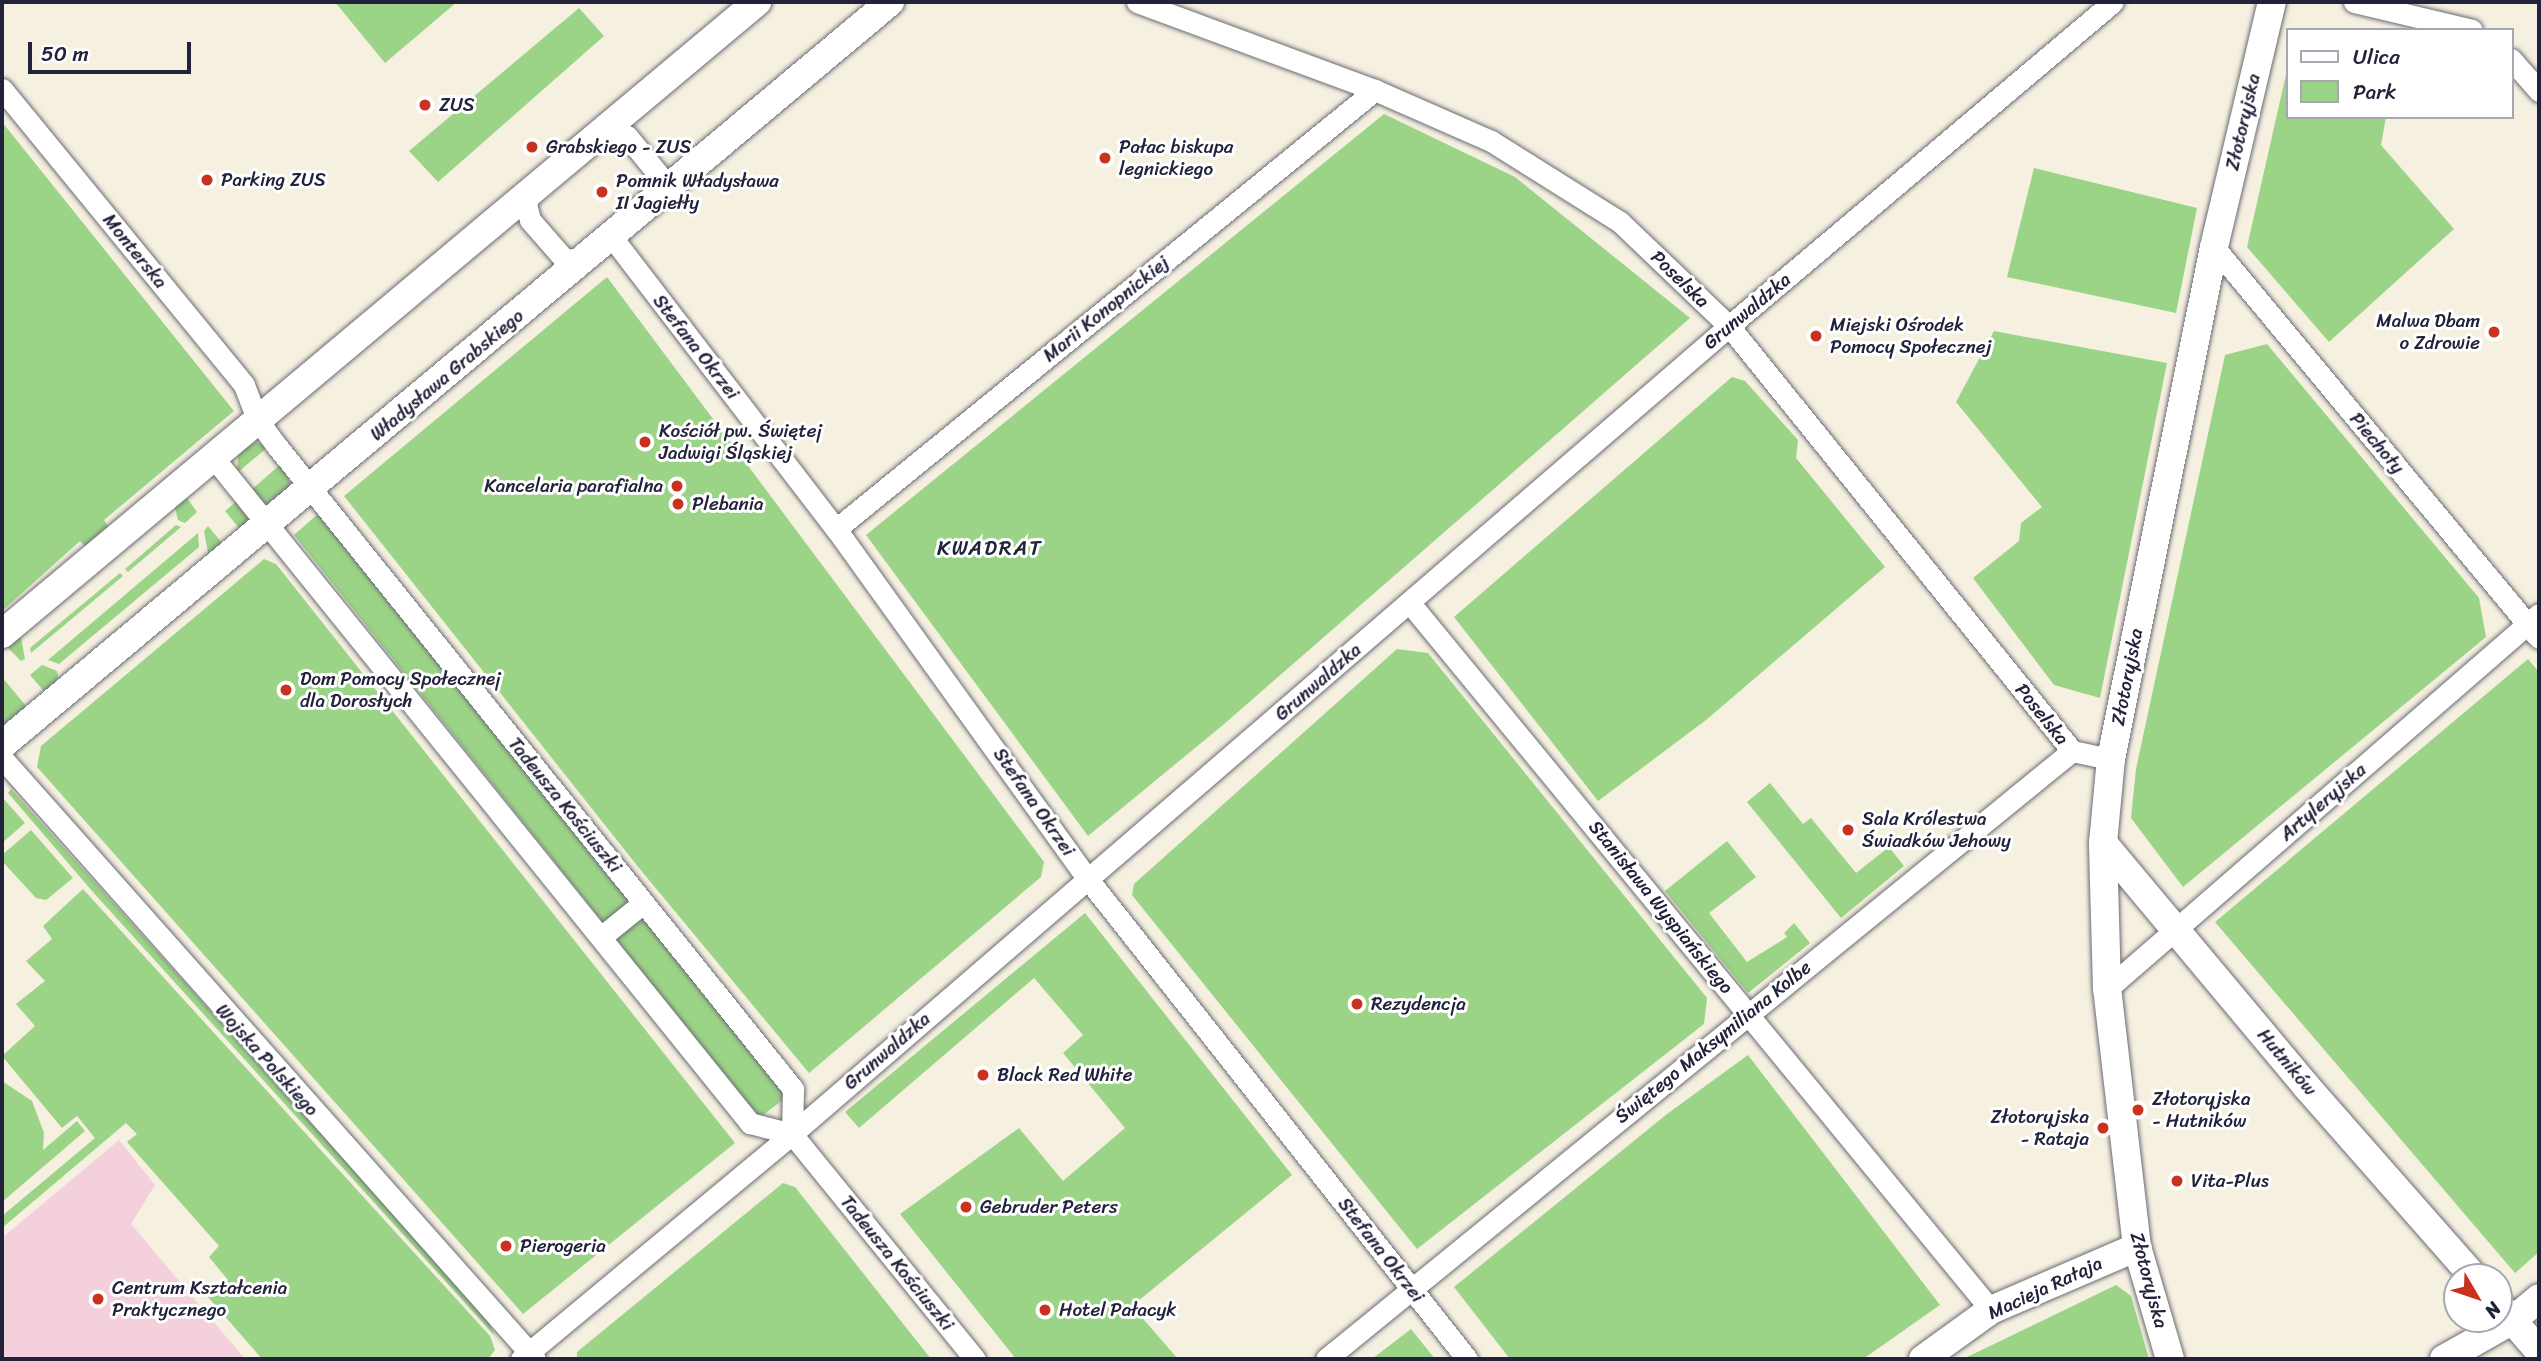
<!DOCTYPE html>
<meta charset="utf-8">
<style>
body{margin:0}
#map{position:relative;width:2541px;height:1361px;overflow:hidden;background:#f5f0e0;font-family:Sriracha,sans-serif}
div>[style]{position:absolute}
.built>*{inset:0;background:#f4cfdc}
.green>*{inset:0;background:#9bd487}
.roads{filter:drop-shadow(0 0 2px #6c6a75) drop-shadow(0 0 2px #6c6a75)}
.minor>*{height:21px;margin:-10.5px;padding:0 10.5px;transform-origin:10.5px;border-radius:10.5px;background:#fff}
.tertiary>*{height:28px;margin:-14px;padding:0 14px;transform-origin:14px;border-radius:14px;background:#fff}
.dots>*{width:19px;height:19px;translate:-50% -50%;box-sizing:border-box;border:4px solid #fff;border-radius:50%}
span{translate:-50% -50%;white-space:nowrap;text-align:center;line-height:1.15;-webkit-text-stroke:6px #fff;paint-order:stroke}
.poi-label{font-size:19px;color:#22223b}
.left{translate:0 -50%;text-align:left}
.right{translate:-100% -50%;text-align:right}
.street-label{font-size:19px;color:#22223b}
.neighbourhood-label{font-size:21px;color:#22223b;letter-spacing:2px}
.frame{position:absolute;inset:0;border:4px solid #22223b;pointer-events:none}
.legend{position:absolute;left:2286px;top:28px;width:228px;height:91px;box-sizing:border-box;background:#fff;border:2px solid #a7a7b1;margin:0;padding:9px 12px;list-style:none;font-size:21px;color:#22223b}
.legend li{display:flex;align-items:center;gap:14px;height:35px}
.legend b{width:35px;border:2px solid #a7a7b1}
.north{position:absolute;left:2443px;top:1263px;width:70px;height:70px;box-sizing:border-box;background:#fff;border:2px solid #a7a7b1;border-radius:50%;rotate:129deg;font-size:19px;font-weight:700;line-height:28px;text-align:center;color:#22223b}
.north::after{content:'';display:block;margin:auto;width:24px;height:32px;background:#c8321e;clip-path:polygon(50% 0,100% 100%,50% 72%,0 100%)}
.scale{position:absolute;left:28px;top:42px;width:163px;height:32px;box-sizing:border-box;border:4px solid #22223b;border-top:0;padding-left:9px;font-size:21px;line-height:24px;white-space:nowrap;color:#22223b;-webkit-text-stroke:5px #fff;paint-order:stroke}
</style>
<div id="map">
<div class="built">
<i style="clip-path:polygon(119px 1140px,155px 1185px,131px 1224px,245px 1359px,2px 1359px,2px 1238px)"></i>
</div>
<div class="green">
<i style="clip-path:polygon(335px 2px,457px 2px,385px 63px)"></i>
<i style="clip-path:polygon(579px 8px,604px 36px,438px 182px,409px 151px)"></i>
<i style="clip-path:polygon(2287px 70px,2287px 117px,2386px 117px,2381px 145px,2454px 229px,2329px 342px,2247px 247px)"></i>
<i style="clip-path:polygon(1384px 114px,1515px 177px,1690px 318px,1223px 725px,1088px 836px,866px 535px)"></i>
<i style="clip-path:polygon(2px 122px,234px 411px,104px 520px,108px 526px,85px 546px,80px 541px,2px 611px)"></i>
<i style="clip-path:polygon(2034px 168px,2197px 208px,2176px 313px,2007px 277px)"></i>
<i style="clip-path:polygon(607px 277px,1044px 862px,1041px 877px,809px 1073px,639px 868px,344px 496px)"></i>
<i style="clip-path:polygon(1994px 331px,2167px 363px,2100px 698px,2054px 685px,1973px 578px,2019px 541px,2021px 523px,2042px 507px,1956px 402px)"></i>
<i style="clip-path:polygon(2267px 344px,2479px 598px,2486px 637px,2183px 887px,2131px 818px,2136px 769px,2225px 355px)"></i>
<i style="clip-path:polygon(1732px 377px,1745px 381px,1798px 440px,1796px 458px,1885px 567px,1706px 720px,1598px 801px,1454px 617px)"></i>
<i style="clip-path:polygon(256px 442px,268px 447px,237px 473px,238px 453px)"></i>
<i style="clip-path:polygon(282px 463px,291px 486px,270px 504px,263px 503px,251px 490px)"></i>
<i style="clip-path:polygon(184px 494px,197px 512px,185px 523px,178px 520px,174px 503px)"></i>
<i style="clip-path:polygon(237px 501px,248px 516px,244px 534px,225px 511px)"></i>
<i style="clip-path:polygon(318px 514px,788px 1096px,759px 1118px,294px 535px)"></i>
<i style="clip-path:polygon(176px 525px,181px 527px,128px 572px,125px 569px)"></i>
<i style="clip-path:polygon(208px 526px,227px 549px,210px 563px,204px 531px)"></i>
<i style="clip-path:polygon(198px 533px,199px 547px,59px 664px,48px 660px)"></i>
<i style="clip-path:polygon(264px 559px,276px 564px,735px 1143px,523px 1314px,37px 767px,41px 746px)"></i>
<i style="clip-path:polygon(120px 573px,123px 576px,31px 653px,30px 648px)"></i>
<i style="clip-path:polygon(20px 632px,25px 659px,21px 661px,5px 645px)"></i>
<i style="clip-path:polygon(1397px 649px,1428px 653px,1707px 998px,1704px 1024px,1417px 1249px,1132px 895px,1134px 884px)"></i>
<i style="clip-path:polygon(2528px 659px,2539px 672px,2539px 1252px,2515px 1273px,2215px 922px)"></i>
<i style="clip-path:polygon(42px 665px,57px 671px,61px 689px,50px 698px,30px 675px)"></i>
<i style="clip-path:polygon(2px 677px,31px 712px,2px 729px)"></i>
<i style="clip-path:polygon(1770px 783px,1803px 824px,1811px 818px,1856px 873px,1889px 847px,1904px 866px,1841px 918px,1747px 802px)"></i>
<i style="clip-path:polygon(11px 789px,487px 1319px,495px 1336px,92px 891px,8px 793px)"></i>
<i style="clip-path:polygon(2px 797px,25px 823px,2px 843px)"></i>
<i style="clip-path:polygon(31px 830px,73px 878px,46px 900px,36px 898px,2px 861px,2px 855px)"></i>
<i style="clip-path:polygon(1727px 841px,1756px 877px,1709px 913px,1747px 962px,1787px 937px,1784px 933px,1794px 923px,1810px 943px,1748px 993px,1665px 891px)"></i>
<i style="clip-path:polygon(83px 889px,490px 1336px,495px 1350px,488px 1359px,262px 1359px,208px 1297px,228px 1280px,209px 1257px,219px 1246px,127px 1142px,137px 1134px,126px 1123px,2px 1228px,2px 1216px,95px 1138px,77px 1116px,62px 1128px,2px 1056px,35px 1026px,16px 1004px,45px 981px,26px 961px,52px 939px,43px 926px)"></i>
<i style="clip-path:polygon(1085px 913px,1292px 1175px,1132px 1306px,1178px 1359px,1016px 1359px,900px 1214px,1019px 1128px,1063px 1181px,1125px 1128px,1063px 1053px,1083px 1035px,1034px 978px,859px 1128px,845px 1112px)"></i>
<i style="clip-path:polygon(1748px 1055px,1940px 1305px,1863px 1359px,1510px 1359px,1454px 1287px,1667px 1114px)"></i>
<i style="clip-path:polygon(2px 1081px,32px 1101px,44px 1133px,43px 1150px,77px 1121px,85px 1131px,2px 1202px)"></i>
<i style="clip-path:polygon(783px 1183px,795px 1187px,931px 1359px,577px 1359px,577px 1352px)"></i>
<i style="clip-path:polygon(2116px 1285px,2131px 1296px,2149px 1359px,1963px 1359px)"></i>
<i style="clip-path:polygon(1411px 1329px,1435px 1359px,1372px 1359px)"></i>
</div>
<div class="roads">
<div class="minor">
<i style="left:1137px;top:2px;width:254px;rotate:20.3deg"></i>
<i style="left:1375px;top:90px;width:127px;rotate:23.7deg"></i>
<i style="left:1491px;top:141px;width:152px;rotate:32.1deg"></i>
<i style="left:1620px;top:222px;width:151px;rotate:43.7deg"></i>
<i style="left:1729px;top:326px;width:546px;rotate:51.09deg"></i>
<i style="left:2354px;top:2px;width:121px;rotate:13.3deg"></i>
<i style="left:2511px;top:59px;width:43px;rotate:48.8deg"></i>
<i style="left:2px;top:89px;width:382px;rotate:50.7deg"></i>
<i style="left:244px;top:385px;width:36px;rotate:69deg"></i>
<i style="left:257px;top:419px;width:32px;rotate:54deg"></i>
<i style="left:276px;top:445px;width:826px;rotate:51.24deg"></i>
<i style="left:793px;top:1089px;width:45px;rotate:91.3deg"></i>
<i style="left:604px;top:130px;width:24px;rotate:15deg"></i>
<i style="left:627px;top:136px;width:57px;rotate:50.7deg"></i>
<i style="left:663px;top:180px;width:16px;rotate:101deg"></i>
<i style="left:531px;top:192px;width:13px;rotate:113deg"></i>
<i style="left:526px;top:204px;width:16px;rotate:76deg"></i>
<i style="left:530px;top:220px;width:52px;rotate:48.9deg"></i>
<i style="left:564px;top:259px;width:19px;rotate:3deg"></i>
<i style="left:611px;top:236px;width:369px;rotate:52.5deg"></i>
<i style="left:836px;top:529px;width:430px;rotate:54.3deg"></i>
<i style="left:1087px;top:878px;width:613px;rotate:51.69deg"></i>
<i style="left:2214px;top:247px;width:508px;rotate:50.27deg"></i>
<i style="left:213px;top:457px;width:856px;rotate:51.12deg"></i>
<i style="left:750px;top:1123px;width:43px;rotate:14.7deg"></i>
<i style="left:792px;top:1134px;width:290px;rotate:50.9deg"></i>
<i style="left:836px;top:529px;width:695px;rotate:-39.16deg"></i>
<i style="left:1409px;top:602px;width:917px;rotate:50.58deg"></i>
<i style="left:2px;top:758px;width:803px;rotate:48.43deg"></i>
<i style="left:601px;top:937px;width:54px;rotate:-39deg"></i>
<i style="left:2107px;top:989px;width:572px;rotate:-40.96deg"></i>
<i style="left:521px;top:1359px;width:352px;rotate:-39.7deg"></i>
<i style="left:792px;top:1134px;width:1237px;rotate:-40.77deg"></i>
<i style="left:1729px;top:326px;width:502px;rotate:-40.16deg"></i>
<i style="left:1326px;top:1359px;width:962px;rotate:-39.18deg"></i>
<i style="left:2072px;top:751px;width:40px;rotate:12deg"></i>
</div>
<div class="tertiary">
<i style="left:2px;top:634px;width:985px;rotate:-39.93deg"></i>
<i style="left:2px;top:745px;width:1158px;rotate:-39.92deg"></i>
<i style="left:2103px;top:843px;width:317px;rotate:50.1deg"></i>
<i style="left:2306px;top:1086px;width:254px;rotate:48.7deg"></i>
<i style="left:2499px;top:1305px;width:61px;rotate:49deg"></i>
<i style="left:1923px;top:1359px;width:84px;rotate:-35.8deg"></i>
<i style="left:1991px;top:1310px;width:159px;rotate:-23.3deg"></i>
<i style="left:2170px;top:1359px;width:117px;rotate:-106.4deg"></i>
<i style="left:2137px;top:1247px;width:260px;rotate:-96.6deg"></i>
<i style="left:2107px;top:989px;width:146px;rotate:-91.6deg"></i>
<i style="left:2103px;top:843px;width:84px;rotate:-84.6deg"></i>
<i style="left:2111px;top:759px;width:522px;rotate:-78.63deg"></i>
<i style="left:2214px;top:247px;width:252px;rotate:-76.7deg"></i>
<i style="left:2444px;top:1359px;width:79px;rotate:-29.5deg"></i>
<i style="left:2513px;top:1320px;width:34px;rotate:-40deg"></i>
</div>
</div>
<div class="dots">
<i style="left:425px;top:105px;background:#c8321e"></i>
<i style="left:532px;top:147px;background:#c8321e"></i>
<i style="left:1105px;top:158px;background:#c8321e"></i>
<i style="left:207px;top:180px;background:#c8321e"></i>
<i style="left:602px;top:192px;background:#c8321e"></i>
<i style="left:2494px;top:332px;background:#c8321e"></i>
<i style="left:1816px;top:336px;background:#c8321e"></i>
<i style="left:645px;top:442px;background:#c8321e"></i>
<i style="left:677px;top:486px;background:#c8321e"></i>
<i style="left:678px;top:504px;background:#c8321e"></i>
<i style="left:286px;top:690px;background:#c8321e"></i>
<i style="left:1848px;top:830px;background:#c8321e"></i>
<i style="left:1357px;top:1004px;background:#c8321e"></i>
<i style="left:983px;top:1075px;background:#c8321e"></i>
<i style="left:2138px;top:1110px;background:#c8321e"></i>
<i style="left:2103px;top:1128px;background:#c8321e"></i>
<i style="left:2177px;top:1181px;background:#c8321e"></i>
<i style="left:966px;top:1207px;background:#c8321e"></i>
<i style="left:506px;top:1246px;background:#c8321e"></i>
<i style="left:98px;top:1299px;background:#c8321e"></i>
<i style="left:1045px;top:1310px;background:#c8321e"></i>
</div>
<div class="poi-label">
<span class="left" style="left:439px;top:105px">ZUS</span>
<span class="left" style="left:546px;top:147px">Grabskiego - ZUS</span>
<span class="left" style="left:1119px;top:158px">Pałac biskupa<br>legnickiego</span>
<span class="left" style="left:221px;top:180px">Parking ZUS</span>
<span class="left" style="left:616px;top:192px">Pomnik Władysława<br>II Jagiełły</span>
<span class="right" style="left:2480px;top:332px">Malwa Dbam<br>o Zdrowie</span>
<span class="left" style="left:1830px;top:336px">Miejski Ośrodek<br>Pomocy Społecznej</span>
<span class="left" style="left:659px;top:442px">Kościół pw. Świętej<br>Jadwigi Śląskiej</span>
<span class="right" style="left:663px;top:486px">Kancelaria parafialna</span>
<span class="left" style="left:692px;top:504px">Plebania</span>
<span class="left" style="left:300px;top:690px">Dom Pomocy Społecznej<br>dla Dorosłych</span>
<span class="left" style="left:1862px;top:830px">Sala Królestwa<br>Świadków Jehowy</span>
<span class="left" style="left:1371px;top:1004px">Rezydencja</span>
<span class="left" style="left:997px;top:1075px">Black Red White</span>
<span class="left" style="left:2152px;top:1110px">Złotoryjska<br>- Hutników</span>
<span class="right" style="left:2089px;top:1128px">Złotoryjska<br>- Rataja</span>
<span class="left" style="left:2191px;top:1181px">Vita-Plus</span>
<span class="left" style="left:980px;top:1207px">Gebruder Peters</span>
<span class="left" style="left:520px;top:1246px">Pierogeria</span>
<span class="left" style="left:112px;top:1299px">Centrum Kształcenia<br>Praktycznego</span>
<span class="left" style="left:1059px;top:1310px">Hotel Pałacyk</span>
</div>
<div class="street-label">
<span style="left:2243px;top:122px;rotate:-77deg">Złotoryjska</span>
<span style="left:135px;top:251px;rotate:51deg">Monterska</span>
<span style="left:1680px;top:279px;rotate:44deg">Poselska</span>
<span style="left:1106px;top:309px;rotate:-39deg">Marii Konopnickiej</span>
<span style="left:1747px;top:311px;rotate:-40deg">Grunwaldzka</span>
<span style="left:696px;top:347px;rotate:52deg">Stefana Okrzei</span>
<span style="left:447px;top:375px;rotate:-40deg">Władysława Grabskiego</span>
<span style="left:2377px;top:443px;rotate:50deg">Piechoty</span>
<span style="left:2127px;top:677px;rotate:-79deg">Złotoryjska</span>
<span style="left:1318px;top:682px;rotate:-41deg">Grunwaldzka</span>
<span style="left:2042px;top:714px;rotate:51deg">Poselska</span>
<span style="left:1034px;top:802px;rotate:55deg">Stefana Okrzei</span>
<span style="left:2323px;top:802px;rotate:-41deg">Artyleryjska</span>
<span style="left:565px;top:805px;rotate:51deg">Tadeusza Kościuszki</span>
<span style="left:1661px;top:907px;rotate:51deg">Stanisława Wyspiańskiego</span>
<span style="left:1713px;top:1042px;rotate:-39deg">Świętego Maksymiliana Kolbe</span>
<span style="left:887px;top:1051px;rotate:-41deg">Grunwaldzka</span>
<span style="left:267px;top:1060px;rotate:48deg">Wojska Polskiego</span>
<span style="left:2287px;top:1062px;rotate:50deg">Hutników</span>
<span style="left:1381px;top:1250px;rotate:52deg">Stefana Okrzei</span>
<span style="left:897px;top:1263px;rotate:51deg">Tadeusza Kościuszki</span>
<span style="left:2149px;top:1280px;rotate:75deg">Złotoryjska</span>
<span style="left:2045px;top:1288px;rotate:-25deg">Macieja Rataja</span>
</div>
<div class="neighbourhood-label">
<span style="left:990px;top:548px">KWADRAT</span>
</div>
<div class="frame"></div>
<ul class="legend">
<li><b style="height:9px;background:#fff"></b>Ulica</li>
<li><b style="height:19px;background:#9bd487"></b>Park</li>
</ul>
<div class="north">N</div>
<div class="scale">50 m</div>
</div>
